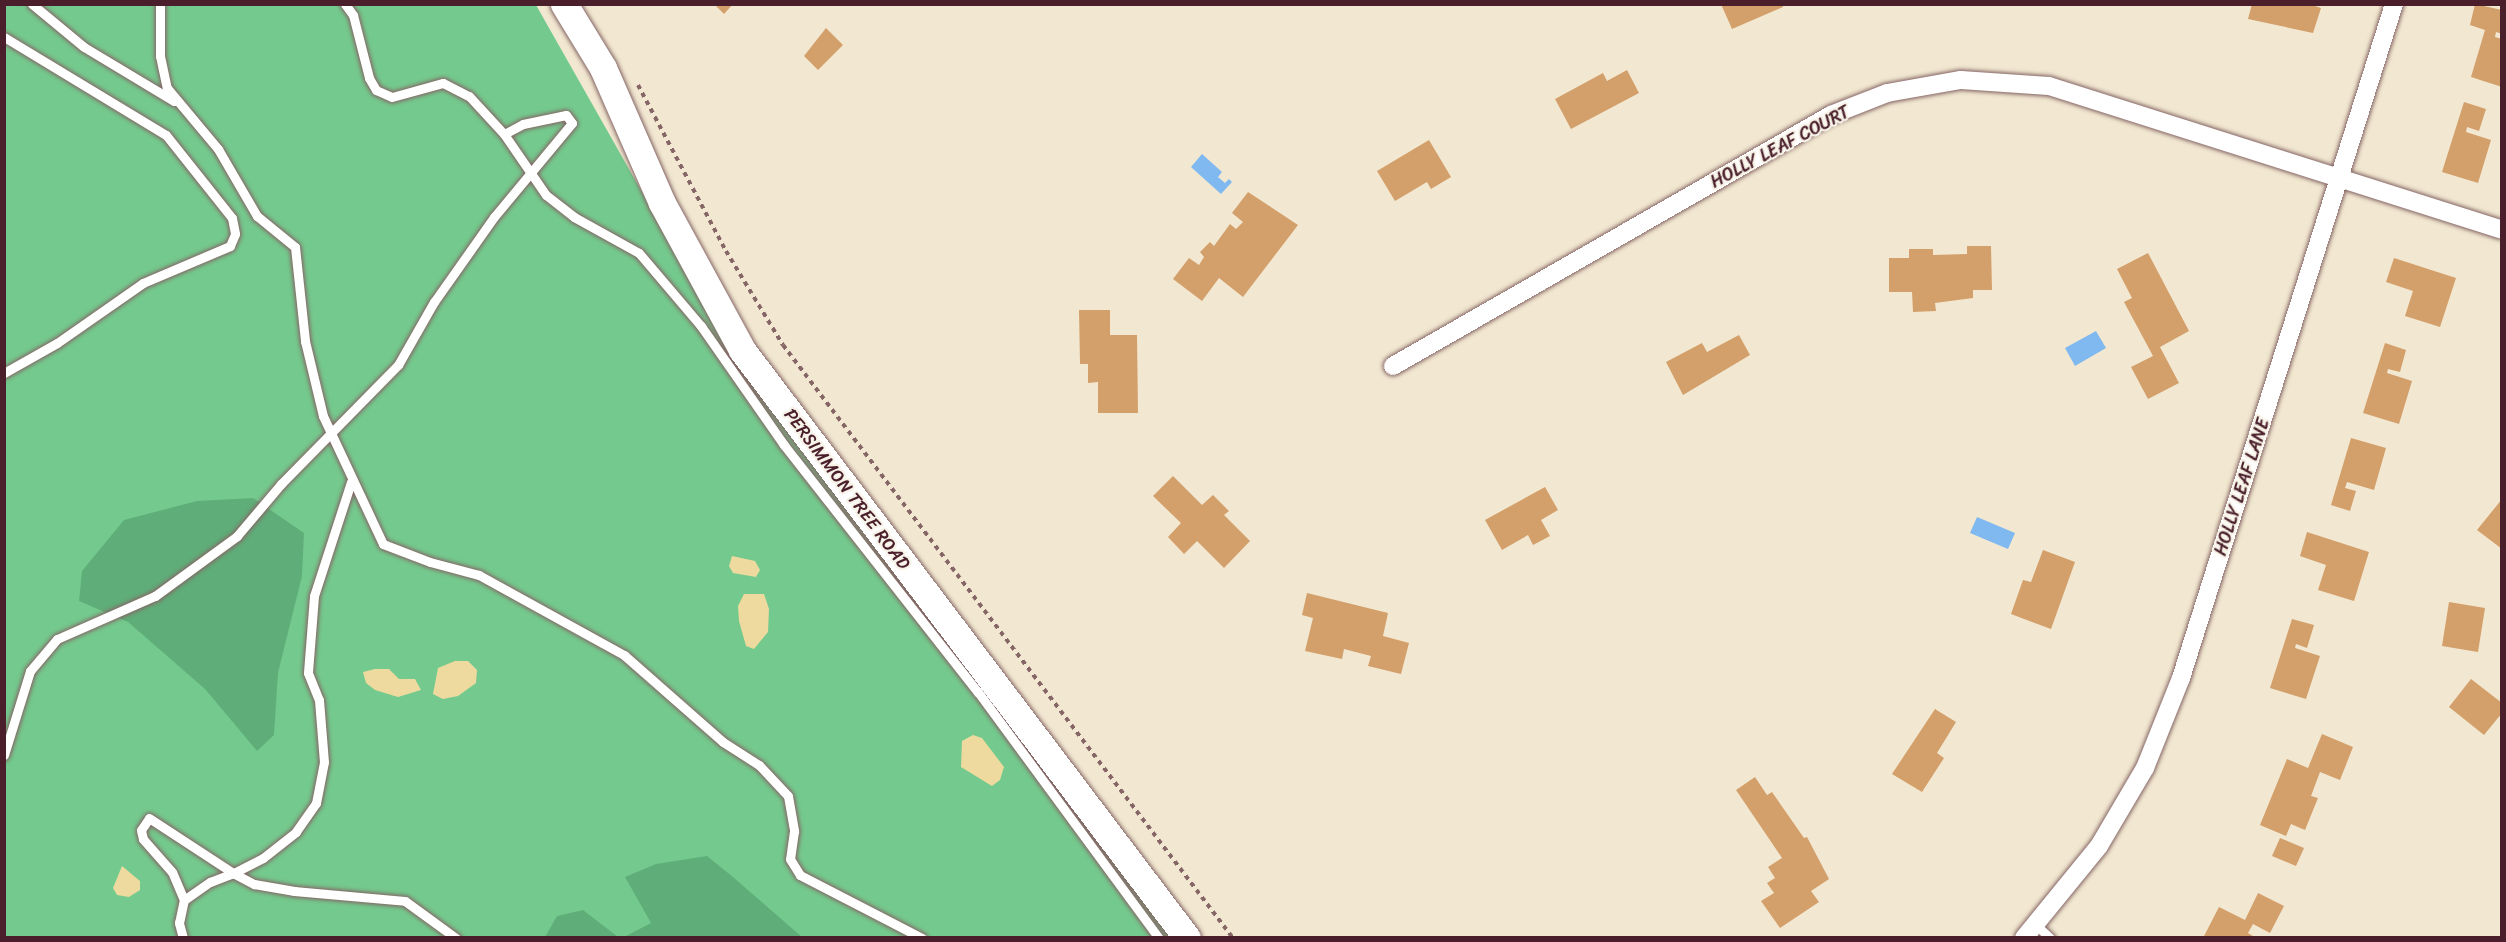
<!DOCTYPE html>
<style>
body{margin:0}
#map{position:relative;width:2506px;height:942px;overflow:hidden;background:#f2e8d1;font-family:Sriracha,sans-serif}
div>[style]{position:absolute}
.green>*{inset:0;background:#74ca8e}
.forest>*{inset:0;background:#5fae79}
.sand>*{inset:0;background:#eeda9e}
.water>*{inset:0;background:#7fb9f0}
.building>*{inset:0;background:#d39f6a}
.path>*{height:4px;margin-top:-2px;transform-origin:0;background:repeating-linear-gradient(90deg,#856565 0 4.5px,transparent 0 9px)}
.roads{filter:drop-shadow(0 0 2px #856565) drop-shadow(0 0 2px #856565)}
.lane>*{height:9px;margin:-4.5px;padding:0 4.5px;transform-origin:4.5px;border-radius:4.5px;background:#fff}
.street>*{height:18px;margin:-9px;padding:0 9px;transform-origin:9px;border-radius:9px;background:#fff}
.secondary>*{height:27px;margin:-13.5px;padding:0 13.5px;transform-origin:13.5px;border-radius:13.5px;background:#fff}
span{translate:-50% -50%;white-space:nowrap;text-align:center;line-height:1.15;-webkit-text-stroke:4.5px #f7f3e8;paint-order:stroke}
.street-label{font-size:18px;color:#4a1f2b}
.frame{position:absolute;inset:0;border:6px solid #4a1f2b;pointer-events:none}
</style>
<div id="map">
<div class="green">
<i style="clip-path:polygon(5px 4px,536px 5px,739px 363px,1176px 938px,5px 938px)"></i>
</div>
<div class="forest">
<i style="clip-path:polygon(253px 498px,304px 533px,302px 576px,278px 673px,274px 735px,257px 751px,205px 689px,128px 622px,79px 601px,82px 571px,124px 520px,197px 501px)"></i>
<i style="clip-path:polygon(707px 856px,733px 877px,802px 937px,624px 937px,651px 923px,625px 877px,656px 864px)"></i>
<i style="clip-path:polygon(583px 910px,618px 937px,545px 937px,557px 916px)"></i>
</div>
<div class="sand">
<i style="clip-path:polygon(732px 556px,755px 561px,760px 570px,756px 577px,733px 573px,729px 566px)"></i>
<i style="clip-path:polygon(744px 594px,764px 594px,769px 609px,768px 632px,754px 649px,746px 646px,739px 621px,738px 606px)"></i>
<i style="clip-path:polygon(455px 661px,468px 661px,477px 670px,476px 683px,458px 696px,443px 699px,433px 694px,438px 668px)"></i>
<i style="clip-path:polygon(375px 669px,389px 669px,399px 679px,415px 679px,421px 690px,398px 697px,375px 690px,366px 683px,363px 672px)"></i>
<i style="clip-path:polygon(973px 735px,982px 738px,1004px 767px,1000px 780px,992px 786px,961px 767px,962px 741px)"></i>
<i style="clip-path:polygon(122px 866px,140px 881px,140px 890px,129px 897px,117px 895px,113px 888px)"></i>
</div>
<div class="water">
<i style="clip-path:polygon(1202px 154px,1222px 172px,1218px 177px,1225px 183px,1229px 179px,1232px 182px,1221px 194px,1191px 167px)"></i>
<i style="clip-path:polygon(2096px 331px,2106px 348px,2075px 366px,2065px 348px)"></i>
<i style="clip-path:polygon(1977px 517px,2015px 533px,2008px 549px,1970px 533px)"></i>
</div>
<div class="building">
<i style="clip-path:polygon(714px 4px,733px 4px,724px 14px)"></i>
<i style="clip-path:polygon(1721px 4px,1782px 4px,1783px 7px,1732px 29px)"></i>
<i style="clip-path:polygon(2252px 4px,2309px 4px,2321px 8px,2313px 33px,2248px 19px)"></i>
<i style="clip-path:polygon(2475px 4px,2502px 10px,2502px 34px,2496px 32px,2495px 37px,2502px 39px,2502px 87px,2471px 77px,2485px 30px,2470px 25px)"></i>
<i style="clip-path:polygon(826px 28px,843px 45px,818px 70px,804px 56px)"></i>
<i style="clip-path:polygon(1627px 70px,1639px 93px,1571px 129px,1555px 99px,1603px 73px,1607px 81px)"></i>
<i style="clip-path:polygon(2464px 102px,2486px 109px,2479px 131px,2467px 127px,2466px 132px,2491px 140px,2478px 183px,2442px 172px)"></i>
<i style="clip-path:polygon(1429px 140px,1451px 177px,1431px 189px,1427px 182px,1395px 201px,1377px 171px)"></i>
<i style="clip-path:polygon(1248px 192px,1298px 225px,1243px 297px,1219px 278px,1202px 301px,1173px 279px,1189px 258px,1199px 265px,1204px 257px,1200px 252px,1210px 242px,1214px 246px,1230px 224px,1236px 229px,1243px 222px,1232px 213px)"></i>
<i style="clip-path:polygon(1967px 246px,1991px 246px,1992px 290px,1973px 290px,1973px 298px,1935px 303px,1936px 311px,1913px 312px,1912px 292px,1889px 292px,1889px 258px,1909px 258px,1909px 249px,1933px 249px,1933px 255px,1967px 254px)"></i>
<i style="clip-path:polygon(2148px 253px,2189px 331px,2160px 347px,2179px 383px,2148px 399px,2131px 367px,2153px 356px,2124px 302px,2132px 298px,2117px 269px)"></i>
<i style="clip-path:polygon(2394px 258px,2456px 278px,2440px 327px,2405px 316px,2413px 291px,2386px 282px)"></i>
<i style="clip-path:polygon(1079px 310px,1110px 310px,1110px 335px,1137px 335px,1138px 413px,1098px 413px,1098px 382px,1088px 383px,1088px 364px,1080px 364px)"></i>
<i style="clip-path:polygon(1739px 335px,1750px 355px,1683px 395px,1666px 362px,1702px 343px,1707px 352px)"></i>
<i style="clip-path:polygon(2385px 343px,2406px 350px,2400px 372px,2388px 369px,2387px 373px,2412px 381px,2399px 424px,2363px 413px)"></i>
<i style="clip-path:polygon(2351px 438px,2386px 448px,2374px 490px,2347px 482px,2345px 488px,2356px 491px,2350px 511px,2331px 505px)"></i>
<i style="clip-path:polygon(1173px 476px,1202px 505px,1213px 495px,1229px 511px,1224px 515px,1250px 541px,1224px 568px,1197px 541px,1184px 554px,1168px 537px,1181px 523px,1153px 496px)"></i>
<i style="clip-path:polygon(1545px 487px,1558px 510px,1541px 520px,1550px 536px,1533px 545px,1528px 535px,1502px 550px,1485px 520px)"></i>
<i style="clip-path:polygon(2502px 499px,2502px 549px,2477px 530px)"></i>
<i style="clip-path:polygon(2307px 532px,2369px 552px,2354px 601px,2318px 590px,2326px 565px,2300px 556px)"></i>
<i style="clip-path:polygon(2043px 550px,2075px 562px,2051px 629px,2011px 614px,2023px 580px,2031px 582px)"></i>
<i style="clip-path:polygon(1307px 593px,1388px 613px,1383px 636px,1409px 643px,1401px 674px,1368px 666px,1371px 656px,1344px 649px,1342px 659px,1305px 651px,1313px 618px,1302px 615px)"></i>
<i style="clip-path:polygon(2449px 602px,2485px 608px,2478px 652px,2442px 646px)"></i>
<i style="clip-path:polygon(2292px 619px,2314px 625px,2307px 648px,2296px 644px,2295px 648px,2320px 656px,2306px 699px,2270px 688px)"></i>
<i style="clip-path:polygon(2471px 679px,2502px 703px,2502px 713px,2484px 735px,2449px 707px)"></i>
<i style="clip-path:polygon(1935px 709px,1956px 722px,1937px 753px,1944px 758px,1922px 792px,1892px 774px)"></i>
<i style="clip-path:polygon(2322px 734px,2353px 747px,2340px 780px,2320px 772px,2311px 796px,2318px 798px,2305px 830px,2291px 824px,2286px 836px,2260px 825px,2287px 759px,2308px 768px)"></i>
<i style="clip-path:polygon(1755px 777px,1767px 795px,1772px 792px,1804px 838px,1807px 837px,1829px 879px,1811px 891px,1819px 902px,1780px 928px,1761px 901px,1774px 893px,1767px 883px,1775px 878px,1768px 867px,1782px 858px,1736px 790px)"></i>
<i style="clip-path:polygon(2280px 838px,2304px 848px,2296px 866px,2272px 856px)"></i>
<i style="clip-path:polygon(2258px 893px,2284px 906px,2270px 933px,2253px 924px,2248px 933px,2256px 938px,2203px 938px,2219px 907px,2245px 920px)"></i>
</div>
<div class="path">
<i style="left:638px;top:85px;width:188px;rotate:62.1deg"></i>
<i style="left:726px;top:251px;width:110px;rotate:58.8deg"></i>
<i style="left:783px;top:345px;width:744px;rotate:52.81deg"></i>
</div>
<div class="roads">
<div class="lane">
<i style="left:32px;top:4px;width:67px;rotate:39.6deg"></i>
<i style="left:84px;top:47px;width:105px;rotate:31deg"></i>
<i style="left:160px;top:4px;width:52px;rotate:90deg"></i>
<i style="left:160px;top:56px;width:33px;rotate:78deg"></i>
<i style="left:167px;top:88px;width:80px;rotate:50.1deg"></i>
<i style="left:218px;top:149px;width:78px;rotate:59.8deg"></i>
<i style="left:257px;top:216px;width:49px;rotate:39.2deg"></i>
<i style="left:295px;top:247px;width:95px;rotate:83.9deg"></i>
<i style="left:305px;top:341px;width:77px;rotate:76.5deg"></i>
<i style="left:323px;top:416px;width:141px;rotate:64.9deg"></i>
<i style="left:383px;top:544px;width:50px;rotate:21deg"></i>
<i style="left:430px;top:562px;width:51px;rotate:14.9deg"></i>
<i style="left:479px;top:575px;width:166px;rotate:28.9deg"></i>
<i style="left:624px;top:655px;width:132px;rotate:41.3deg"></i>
<i style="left:723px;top:742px;width:43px;rotate:32.6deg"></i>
<i style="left:759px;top:765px;width:42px;rotate:46.9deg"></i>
<i style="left:788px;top:796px;width:36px;rotate:80deg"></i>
<i style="left:794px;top:831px;width:28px;rotate:98deg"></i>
<i style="left:790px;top:859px;width:19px;rotate:58deg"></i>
<i style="left:800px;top:875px;width:137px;rotate:27.3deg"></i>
<i style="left:345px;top:4px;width:14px;rotate:54deg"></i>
<i style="left:353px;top:15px;width:65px;rotate:75.7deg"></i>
<i style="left:369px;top:78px;width:14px;rotate:60deg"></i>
<i style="left:376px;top:90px;width:17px;rotate:24deg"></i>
<i style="left:392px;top:97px;width:53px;rotate:-15.4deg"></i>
<i style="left:443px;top:83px;width:29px;rotate:27deg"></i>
<i style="left:469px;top:96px;width:52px;rotate:47.4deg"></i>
<i style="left:504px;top:134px;width:74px;rotate:55.5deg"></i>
<i style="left:546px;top:195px;width:36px;rotate:38deg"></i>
<i style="left:574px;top:217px;width:74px;rotate:29deg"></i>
<i style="left:639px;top:253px;width:96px;rotate:49.7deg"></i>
<i style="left:701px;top:326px;width:145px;rotate:55.1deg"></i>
<i style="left:784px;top:445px;width:314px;rotate:51.9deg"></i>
<i style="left:978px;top:692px;width:305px;rotate:53.7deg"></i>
<i style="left:4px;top:37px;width:189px;rotate:31.2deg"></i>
<i style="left:166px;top:135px;width:106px;rotate:51.5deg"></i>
<i style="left:232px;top:218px;width:16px;rotate:79deg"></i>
<i style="left:235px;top:234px;width:13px;rotate:113deg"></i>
<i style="left:230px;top:246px;width:95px;rotate:157deg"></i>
<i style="left:143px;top:283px;width:105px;rotate:145.1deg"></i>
<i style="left:57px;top:343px;width:61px;rotate:150.5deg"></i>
<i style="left:351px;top:482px;width:120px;rotate:108deg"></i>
<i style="left:314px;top:596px;width:77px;rotate:94.5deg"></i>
<i style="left:308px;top:673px;width:29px;rotate:68deg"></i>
<i style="left:319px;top:700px;width:62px;rotate:85.4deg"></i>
<i style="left:324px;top:762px;width:42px;rotate:101deg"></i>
<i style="left:316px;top:803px;width:35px;rotate:125deg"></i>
<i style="left:296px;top:832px;width:42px;rotate:141.8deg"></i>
<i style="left:263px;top:858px;width:34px;rotate:153deg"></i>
<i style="left:233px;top:873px;width:24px;rotate:28deg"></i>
<i style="left:254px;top:884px;width:41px;rotate:9.9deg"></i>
<i style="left:294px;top:891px;width:111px;rotate:5.1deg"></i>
<i style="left:405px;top:901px;width:63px;rotate:36deg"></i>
<i style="left:4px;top:755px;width:88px;rotate:-72.8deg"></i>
<i style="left:30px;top:671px;width:42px;rotate:-49.8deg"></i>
<i style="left:57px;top:639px;width:107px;rotate:-23.7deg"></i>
<i style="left:155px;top:596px;width:102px;rotate:-36.2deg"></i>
<i style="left:237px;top:536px;width:68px;rotate:-49.8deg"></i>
<i style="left:281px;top:484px;width:167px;rotate:-45.5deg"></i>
<i style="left:398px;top:365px;width:73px;rotate:-60.3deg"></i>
<i style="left:434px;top:302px;width:104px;rotate:-54.8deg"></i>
<i style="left:494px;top:217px;width:122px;rotate:-50.3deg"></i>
<i style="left:572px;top:123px;width:10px;rotate:-127deg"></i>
<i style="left:566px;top:115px;width:44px;rotate:168.2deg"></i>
<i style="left:523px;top:124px;width:21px;rotate:152deg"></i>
<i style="left:184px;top:900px;width:30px;rotate:-113deg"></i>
<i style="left:172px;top:872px;width:44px;rotate:-131.3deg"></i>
<i style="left:143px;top:839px;width:9px;rotate:-103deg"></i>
<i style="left:141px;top:830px;width:14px;rotate:-56deg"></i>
<i style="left:149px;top:818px;width:100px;rotate:33.2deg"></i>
<i style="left:2035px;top:924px;width:21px;rotate:43deg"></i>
<i style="left:183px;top:938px;width:16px;rotate:-105deg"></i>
<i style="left:179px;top:923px;width:24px;rotate:-78deg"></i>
<i style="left:184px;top:900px;width:32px;rotate:-35deg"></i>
<i style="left:210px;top:882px;width:25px;rotate:-21deg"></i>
</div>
<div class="street">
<i style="left:1393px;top:366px;width:505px;rotate:-29.82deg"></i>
<i style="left:1831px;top:115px;width:60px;rotate:-21.4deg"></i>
<i style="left:1887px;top:93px;width:75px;rotate:-10deg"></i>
<i style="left:1961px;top:80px;width:88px;rotate:3.9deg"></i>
<i style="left:2049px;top:86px;width:475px;rotate:17.6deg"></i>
<i style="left:2024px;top:938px;width:119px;rotate:-50.8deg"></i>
<i style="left:2099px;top:846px;width:91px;rotate:-59.5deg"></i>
<i style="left:2145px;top:768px;width:97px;rotate:-68.2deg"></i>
<i style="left:2181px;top:678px;width:707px;rotate:-72.46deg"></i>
</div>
<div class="secondary">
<i style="left:564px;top:4px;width:75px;rotate:58.6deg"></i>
<i style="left:603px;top:68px;width:147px;rotate:66.4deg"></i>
<i style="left:662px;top:203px;width:167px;rotate:61.4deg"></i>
<i style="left:742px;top:350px;width:737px;rotate:52.88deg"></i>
</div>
</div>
<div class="street-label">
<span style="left:1780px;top:147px;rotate:-28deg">HOLLY LEAF COURT</span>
<span style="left:2242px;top:487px;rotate:-72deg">HOLLY LEAF LANE</span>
<span style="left:847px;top:489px;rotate:53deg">PERSIMMON TREE ROAD</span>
</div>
<div class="frame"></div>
</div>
